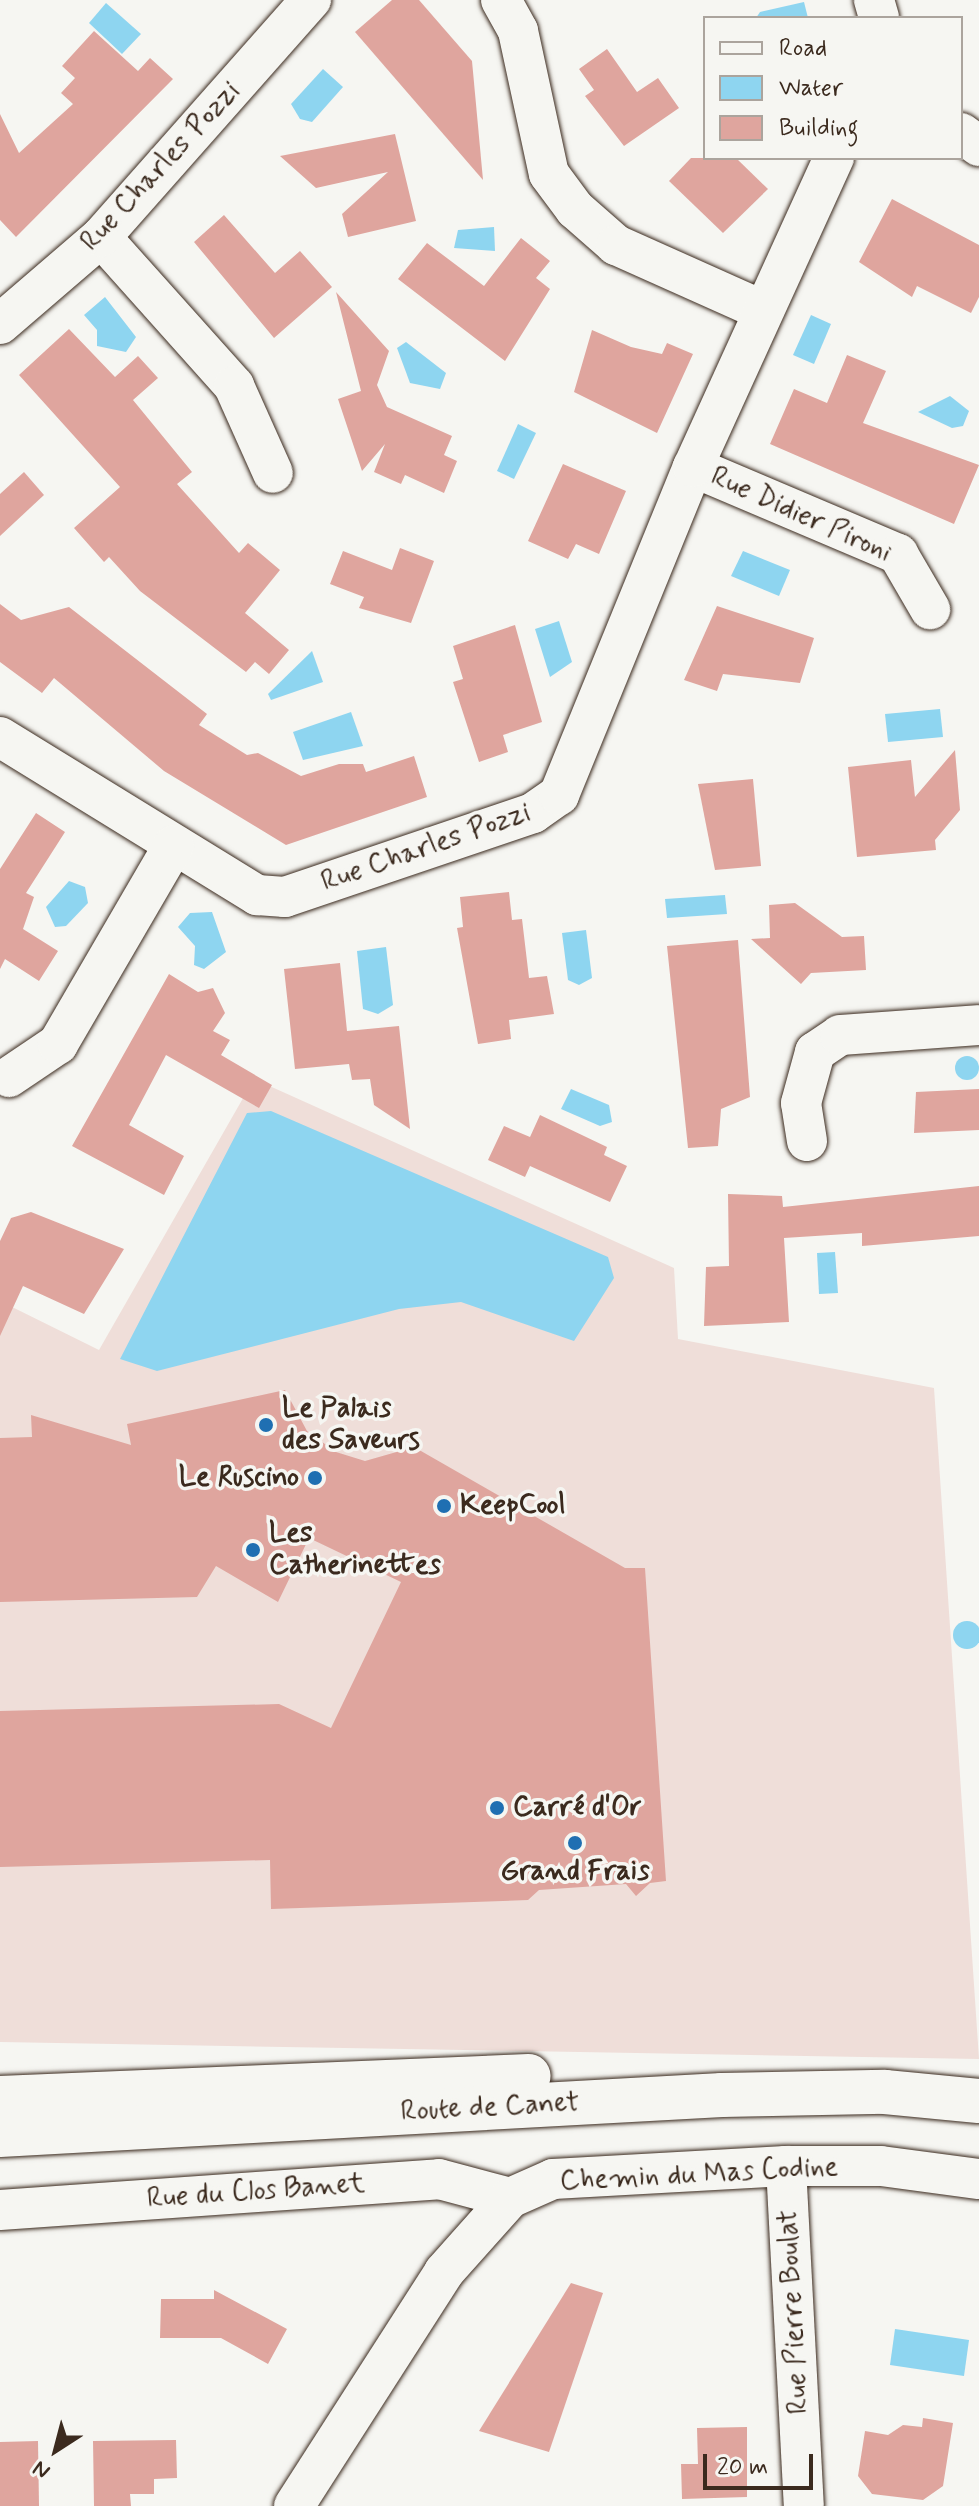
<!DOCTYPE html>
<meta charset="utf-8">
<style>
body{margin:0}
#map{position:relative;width:979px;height:2506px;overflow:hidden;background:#f6f6f2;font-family:Mynerve,sans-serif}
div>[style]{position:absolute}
.built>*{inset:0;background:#efded9}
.water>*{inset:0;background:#8ed5f0}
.round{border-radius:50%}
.building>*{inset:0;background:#dfa59e}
.roads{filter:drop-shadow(0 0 2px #3b2a1e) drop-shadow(0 0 2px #3b2a1e)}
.minor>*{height:40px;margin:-20px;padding:0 20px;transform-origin:20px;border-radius:20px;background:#f6f6f2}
.secondary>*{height:44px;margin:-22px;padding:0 22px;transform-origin:22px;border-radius:22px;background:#f6f6f2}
.dots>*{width:22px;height:22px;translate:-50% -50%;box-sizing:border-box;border:4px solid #f6f6f2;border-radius:50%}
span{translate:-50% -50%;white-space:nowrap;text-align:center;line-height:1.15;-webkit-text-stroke:7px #f6f6f2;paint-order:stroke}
.street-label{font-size:28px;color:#3b2a1e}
.poi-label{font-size:28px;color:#3b2a1e;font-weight:700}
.left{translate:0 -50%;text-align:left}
.right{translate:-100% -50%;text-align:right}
.legend{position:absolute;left:703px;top:16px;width:260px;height:144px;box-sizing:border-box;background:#f6f6f2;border:2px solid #aba49d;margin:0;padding:10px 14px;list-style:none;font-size:24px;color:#3b2a1e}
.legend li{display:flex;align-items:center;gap:16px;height:40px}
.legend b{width:40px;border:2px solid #aba49d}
.north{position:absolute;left:16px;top:2410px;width:80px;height:80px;-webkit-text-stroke:6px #f6f6f2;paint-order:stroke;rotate:216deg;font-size:22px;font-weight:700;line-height:32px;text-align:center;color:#3b2a1e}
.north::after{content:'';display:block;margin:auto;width:28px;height:36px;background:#3b2a1e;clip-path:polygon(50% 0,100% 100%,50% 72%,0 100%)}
.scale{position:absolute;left:703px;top:2454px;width:110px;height:36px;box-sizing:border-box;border:4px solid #3b2a1e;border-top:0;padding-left:10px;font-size:24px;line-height:28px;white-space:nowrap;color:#3b2a1e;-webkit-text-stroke:6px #f6f6f2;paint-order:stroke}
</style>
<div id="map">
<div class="built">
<i style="clip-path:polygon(254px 1079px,674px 1268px,678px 1339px,934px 1388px,979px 2059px,0 2042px,0 1301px,99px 1350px)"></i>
</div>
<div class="water">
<i style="clip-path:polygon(804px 2px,808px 18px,756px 18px,760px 12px)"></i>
<i style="clip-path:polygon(106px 3px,141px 34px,122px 54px,89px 23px)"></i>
<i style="clip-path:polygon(323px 69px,343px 87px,312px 122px,300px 119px,291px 104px)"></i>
<i style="clip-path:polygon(494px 227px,495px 251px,454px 248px,458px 230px)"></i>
<i style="clip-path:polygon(105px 297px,136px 337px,126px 352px,97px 346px,97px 330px,84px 315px)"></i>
<i style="clip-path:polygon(811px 315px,831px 324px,814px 364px,793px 355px)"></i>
<i style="clip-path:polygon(406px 342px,446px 373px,440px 389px,410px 383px,397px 348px)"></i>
<i style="clip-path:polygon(950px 396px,969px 411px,963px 426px,952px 428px,918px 412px)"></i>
<i style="clip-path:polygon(518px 424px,536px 433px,514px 479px,497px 471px)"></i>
<i style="clip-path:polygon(743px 551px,790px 570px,779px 596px,731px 576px)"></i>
<i style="clip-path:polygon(559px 621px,572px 662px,550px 677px,535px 629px)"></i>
<i style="clip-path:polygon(312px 651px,323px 682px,271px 700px,268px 694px)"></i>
<i style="clip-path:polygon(940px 709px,943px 737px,888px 742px,885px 714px)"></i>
<i style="clip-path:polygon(351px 712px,363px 746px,303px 760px,293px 732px)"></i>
<i style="clip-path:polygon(69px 881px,85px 887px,88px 903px,66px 926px,55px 927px,46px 907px)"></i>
<i style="clip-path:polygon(725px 895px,727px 914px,667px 918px,665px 899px)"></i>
<i style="clip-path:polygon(212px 912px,226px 952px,204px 969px,194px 965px,195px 946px,178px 927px,190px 913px)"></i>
<i style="clip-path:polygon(586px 930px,592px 978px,579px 985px,568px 980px,562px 933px)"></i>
<i style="clip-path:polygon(386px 947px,393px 1005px,378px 1014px,363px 1009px,357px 951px)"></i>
<i class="round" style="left:955px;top:1056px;width:24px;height:24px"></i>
<i style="clip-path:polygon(571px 1089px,609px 1105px,612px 1122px,600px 1126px,561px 1109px)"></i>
<i style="clip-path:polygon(271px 1111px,608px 1257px,614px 1278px,574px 1341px,461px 1302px,399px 1309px,157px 1371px,120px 1359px,247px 1113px)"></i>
<i style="clip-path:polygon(835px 1252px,838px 1293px,819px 1294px,817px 1253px)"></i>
<i class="round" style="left:953px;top:1621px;width:28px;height:28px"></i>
<i style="clip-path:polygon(895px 2329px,969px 2340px,964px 2376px,890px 2365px)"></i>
</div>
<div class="building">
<i style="clip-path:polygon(392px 0,419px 0,472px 61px,483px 180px,355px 32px)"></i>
<i style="clip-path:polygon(94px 31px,138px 71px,150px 58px,173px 79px,16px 237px,0 220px,0 114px,19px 153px,73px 104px,61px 93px,75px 78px,62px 66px)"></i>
<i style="clip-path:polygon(607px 49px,637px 92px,658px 78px,679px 108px,624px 146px,585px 96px,594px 90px,579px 69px)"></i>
<i style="clip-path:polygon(395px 134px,416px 221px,348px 237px,342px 214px,388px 172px,316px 188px,280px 156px)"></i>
<i style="clip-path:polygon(691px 158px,736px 158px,768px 189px,723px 233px,669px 181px)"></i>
<i style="clip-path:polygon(892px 199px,979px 245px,979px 297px,971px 313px,917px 286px,912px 297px,859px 262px)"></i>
<i style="clip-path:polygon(224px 215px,275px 273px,300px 251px,332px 287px,274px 338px,194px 242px)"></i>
<i style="clip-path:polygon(521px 238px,550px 261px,536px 278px,550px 289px,505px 361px,398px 279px,427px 243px,484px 286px)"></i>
<i style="clip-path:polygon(336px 292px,389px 351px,377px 385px,387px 407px,452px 436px,444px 455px,457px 461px,444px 493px,405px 475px,401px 484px,374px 472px,385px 444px,362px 471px,338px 399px,361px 391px)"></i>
<i style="clip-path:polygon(69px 329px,115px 377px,138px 356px,158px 378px,133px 400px,192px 472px,177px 484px,239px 553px,248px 543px,280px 570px,245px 613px,289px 650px,269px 674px,255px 662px,246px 672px,140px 591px,109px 557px,104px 562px,74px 528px,120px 487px,19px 375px)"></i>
<i style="clip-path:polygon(592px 330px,631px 347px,662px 354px,667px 343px,693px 354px,657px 433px,574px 392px)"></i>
<i style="clip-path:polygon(847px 355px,886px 371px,863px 423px,979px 465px,954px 524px,770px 444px,794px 389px,827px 403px)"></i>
<i style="clip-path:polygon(563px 464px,626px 491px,599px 554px,576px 544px,568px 559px,528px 541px)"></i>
<i style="clip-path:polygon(24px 472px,44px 495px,0 536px,0 494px)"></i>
<i style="clip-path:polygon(400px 548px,434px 561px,411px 623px,359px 608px,364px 597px,330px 584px,343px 551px,392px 570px)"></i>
<i style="clip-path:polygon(0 604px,21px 620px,69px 607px,207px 714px,199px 725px,247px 755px,258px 753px,301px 776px,339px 764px,363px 764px,366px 772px,414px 756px,427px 797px,286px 845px,164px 771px,54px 678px,42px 693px,0 662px)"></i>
<i style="clip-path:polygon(717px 606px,814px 638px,800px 683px,723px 674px,717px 691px,684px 680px)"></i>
<i style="clip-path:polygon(515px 625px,542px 722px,503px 735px,508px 752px,479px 762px,453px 682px,463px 679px,453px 646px)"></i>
<i style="clip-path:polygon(955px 750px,960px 810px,935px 840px,936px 850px,857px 857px,848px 767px,911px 760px,915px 797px)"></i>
<i style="clip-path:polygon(753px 779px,761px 866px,715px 870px,698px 784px)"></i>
<i style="clip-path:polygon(36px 813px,65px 832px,26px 893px,34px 897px,23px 929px,58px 951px,39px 981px,5px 959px,0 969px,0 869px)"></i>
<i style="clip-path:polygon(509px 892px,512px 920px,522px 919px,529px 978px,547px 976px,554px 1014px,509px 1020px,511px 1039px,478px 1044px,457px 928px,463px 927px,460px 897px)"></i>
<i style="clip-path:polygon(795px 903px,842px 937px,864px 936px,866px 970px,811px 973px,801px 984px,751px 939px,770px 938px,769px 905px)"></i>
<i style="clip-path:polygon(738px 940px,750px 1097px,721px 1109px,718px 1146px,688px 1148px,667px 946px)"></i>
<i style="clip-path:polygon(340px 963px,347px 1031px,399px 1026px,410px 1129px,374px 1105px,370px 1079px,352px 1080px,349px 1064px,295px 1069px,284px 969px)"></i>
<i style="clip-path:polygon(169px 974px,198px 992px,213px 988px,225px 1013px,213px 1031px,230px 1040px,221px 1055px,272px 1085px,259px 1108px,166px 1055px,129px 1125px,184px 1156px,164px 1195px,72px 1146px)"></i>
<i style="clip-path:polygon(979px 1089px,979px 1130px,914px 1133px,916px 1092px)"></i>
<i style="clip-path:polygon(540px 1115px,607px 1147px,604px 1155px,627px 1166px,610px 1202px,530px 1166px,525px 1177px,488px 1160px,504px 1126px,530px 1137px)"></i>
<i style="clip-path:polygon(979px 1186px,979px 1236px,862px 1246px,862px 1233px,784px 1238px,789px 1322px,704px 1326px,706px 1267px,729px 1266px,728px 1194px,782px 1196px,783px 1207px)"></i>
<i style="clip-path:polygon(31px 1212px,124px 1249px,84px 1314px,23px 1286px,0 1336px,0 1241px,11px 1218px)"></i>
<i style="clip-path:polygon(285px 1390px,307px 1431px,336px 1452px,365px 1461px,414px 1447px,625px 1568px,645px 1568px,666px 1881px,650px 1883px,636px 1896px,626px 1884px,539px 1890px,528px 1900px,271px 1909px,270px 1860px,0 1867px,0 1711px,279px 1704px,331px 1728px,401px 1582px,309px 1538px,278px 1602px,216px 1566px,197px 1597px,0 1602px,0 1438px,32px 1437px,31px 1415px,131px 1445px,127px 1424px)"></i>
<i style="clip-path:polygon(571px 2283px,603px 2293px,549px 2452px,479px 2431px)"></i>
<i style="clip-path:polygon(214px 2290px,287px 2329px,268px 2364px,221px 2338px,160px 2338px,161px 2299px,214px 2299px)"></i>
<i style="clip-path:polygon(923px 2418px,953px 2423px,943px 2486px,923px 2500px,872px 2494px,858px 2476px,865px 2431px,888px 2435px,903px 2425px,922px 2427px)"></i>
<i style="clip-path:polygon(747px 2427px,747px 2497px,682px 2499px,681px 2464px,698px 2464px,697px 2428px)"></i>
<i style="clip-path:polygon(176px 2440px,177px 2478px,154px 2479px,154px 2494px,130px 2494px,131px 2506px,94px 2506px,93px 2441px)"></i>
<i style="clip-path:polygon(38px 2441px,39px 2506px,0 2506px,0 2442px)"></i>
</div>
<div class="roads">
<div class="minor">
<i style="left:501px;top:0;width:35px;rotate:61deg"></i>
<i style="left:518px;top:31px;width:146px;rotate:77.8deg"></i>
<i style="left:549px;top:174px;width:44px;rotate:53.4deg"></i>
<i style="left:575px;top:209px;width:55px;rotate:41.3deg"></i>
<i style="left:616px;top:245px;width:159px;rotate:24.1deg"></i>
<i style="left:874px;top:0;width:19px;rotate:74deg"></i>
<i style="left:961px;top:133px;width:22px;rotate:36deg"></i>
<i style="left:101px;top:237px;width:200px;rotate:48.2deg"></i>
<i style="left:234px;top:386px;width:95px;rotate:65.9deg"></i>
<i style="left:0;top:324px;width:133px;rotate:-40.7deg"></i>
<i style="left:101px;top:237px;width:317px;rotate:-48.5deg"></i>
<i style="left:693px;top:467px;width:223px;rotate:23deg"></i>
<i style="left:898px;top:554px;width:64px;rotate:59.8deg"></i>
<i style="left:0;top:737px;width:302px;rotate:31.6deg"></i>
<i style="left:257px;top:895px;width:28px;rotate:4deg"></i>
<i style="left:285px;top:897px;width:262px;rotate:-18.7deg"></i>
<i style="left:533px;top:813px;width:32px;rotate:-35deg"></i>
<i style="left:559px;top:795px;width:354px;rotate:-67.8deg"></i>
<i style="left:693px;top:467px;width:340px;rotate:-65.5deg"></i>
<i style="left:9px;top:1077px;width:59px;rotate:-34deg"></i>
<i style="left:58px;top:1044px;width:230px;rotate:-59.8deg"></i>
<i style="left:807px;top:1141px;width:38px;rotate:-99deg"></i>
<i style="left:801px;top:1103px;width:53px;rotate:-74.6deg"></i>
<i style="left:815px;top:1052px;width:30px;rotate:-34deg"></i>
<i style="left:840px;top:1035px;width:139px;rotate:-4.1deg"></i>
<i style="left:786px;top:2166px;width:340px;rotate:87deg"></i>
<i style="left:0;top:2210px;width:440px;rotate:-4deg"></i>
<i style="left:439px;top:2179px;width:73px;rotate:15deg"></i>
<i style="left:294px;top:2506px;width:278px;rotate:-57.3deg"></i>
<i style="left:444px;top:2272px;width:99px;rotate:-48.3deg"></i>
<i style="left:510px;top:2198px;width:47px;rotate:-23.8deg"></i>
<i style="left:553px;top:2179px;width:233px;rotate:-3.2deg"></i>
<i style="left:786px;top:2166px;width:95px"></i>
<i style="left:881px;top:2166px;width:99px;rotate:7.6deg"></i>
</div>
<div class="secondary">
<i style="left:0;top:2098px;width:529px;rotate:-2.38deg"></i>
<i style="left:0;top:2135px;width:723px;rotate:-3.17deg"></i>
<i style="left:722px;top:2095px;width:163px;rotate:-1.1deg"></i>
<i style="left:885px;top:2092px;width:94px;rotate:5.5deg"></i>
</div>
</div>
<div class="dots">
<i style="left:266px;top:1425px;background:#1f6fb2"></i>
<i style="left:315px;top:1478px;background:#1f6fb2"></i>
<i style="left:444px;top:1506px;background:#1f6fb2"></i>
<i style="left:253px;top:1550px;background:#1f6fb2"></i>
<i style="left:497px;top:1808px;background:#1f6fb2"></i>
<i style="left:575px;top:1843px;background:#1f6fb2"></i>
</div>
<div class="street-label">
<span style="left:161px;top:167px;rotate:-47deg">Rue Charles Pozzi</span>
<span style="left:801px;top:515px;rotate:24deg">Rue Didier Pironi</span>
<span style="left:426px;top:848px;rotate:-19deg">Rue Charles Pozzi</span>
<span style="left:490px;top:2108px;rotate:-3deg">Route de Canet</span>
<span style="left:699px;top:2175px;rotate:-3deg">Chemin du Mas Codine</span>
<span style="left:256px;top:2192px;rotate:-4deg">Rue du Clos Banet</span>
<span style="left:794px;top:2312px;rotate:-93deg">Rue Pierre Boulat</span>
</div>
<div class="poi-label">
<span class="left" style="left:282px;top:1425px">Le Palais<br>des Saveurs</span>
<span class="right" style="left:299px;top:1478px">Le Ruscino</span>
<span class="left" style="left:460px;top:1506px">KeepCool</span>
<span class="left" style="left:269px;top:1550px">Les<br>Catherinettes</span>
<span class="left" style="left:513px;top:1808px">Carré d'Or</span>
<span style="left:575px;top:1872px">Grand Frais</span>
</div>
<ul class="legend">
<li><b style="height:10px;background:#f6f6f2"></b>Road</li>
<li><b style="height:22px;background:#8ed5f0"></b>Water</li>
<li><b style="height:22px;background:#dfa59e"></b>Building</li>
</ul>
<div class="north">N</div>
<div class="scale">20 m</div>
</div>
